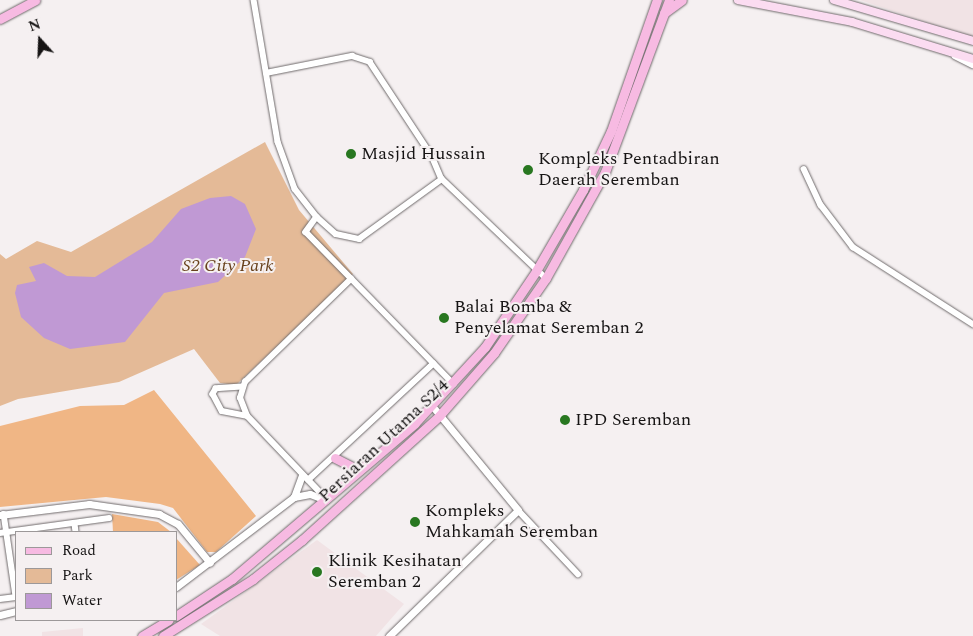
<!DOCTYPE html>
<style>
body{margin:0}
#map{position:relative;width:973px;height:636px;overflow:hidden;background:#f5f0f1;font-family:Spectral,serif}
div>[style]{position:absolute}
.built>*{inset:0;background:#f1e3e5}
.green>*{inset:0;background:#e4ba97}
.forest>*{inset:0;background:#f0b685}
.water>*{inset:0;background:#c099d4}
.roads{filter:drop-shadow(0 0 1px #706b6c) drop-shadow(0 0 1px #706b6c)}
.minor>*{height:5.5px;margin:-2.75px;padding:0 2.75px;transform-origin:2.75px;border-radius:2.75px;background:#fff}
.tertiary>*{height:7px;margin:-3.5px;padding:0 3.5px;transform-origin:3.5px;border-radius:3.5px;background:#fff}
.secondary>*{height:8px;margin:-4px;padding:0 4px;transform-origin:4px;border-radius:4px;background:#fbdcf1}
.primary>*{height:9px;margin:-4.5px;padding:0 4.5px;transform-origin:4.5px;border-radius:4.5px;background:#f7bae2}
.dots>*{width:14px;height:14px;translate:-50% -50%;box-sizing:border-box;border:2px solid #f5f0f1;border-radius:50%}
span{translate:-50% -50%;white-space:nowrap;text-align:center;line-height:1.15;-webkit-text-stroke:4px #f5f0f1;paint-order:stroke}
.poi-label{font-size:18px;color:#161414}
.left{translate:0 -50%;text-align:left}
.park-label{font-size:18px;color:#68411c;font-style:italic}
.street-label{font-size:18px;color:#161414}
.legend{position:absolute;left:15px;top:531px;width:162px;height:90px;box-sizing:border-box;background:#f5f0f1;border:1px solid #9c9899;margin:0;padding:6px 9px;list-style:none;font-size:15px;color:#161414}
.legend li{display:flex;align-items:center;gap:10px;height:25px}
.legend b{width:25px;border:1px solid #9c9899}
.north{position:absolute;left:15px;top:15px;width:50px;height:50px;-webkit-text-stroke:4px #f5f0f1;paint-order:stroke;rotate:340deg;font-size:14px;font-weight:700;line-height:20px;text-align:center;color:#161414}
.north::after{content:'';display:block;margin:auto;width:18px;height:22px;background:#161414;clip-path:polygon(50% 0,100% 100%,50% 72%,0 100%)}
</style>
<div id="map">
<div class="built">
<i style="clip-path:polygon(860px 0,973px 0,973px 38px)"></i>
<i style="clip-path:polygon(317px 540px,404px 604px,376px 636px,220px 636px,201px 624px)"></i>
<i style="clip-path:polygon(83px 628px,83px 636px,42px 636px,42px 632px)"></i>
</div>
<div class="green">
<i style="clip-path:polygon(265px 142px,299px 210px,353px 274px,236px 385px,220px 383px,194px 349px,119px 382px,18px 399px,0 406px,0 254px,6px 259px,37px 241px,71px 252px)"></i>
</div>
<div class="forest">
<i style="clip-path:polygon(154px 390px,256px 516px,216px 552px,207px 552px,173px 508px,160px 504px,106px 497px,0 507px,0 426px,80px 406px,124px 405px)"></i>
<i style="clip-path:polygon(112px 514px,158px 522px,171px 532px,113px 532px)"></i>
<i style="clip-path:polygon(176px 538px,200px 565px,176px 580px)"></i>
</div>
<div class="water">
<i style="clip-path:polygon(231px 196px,245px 204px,256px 229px,245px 257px,218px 282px,164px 293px,125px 342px,70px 349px,44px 338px,21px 317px,15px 293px,17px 285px,36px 281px,29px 267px,44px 263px,67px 276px,95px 277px,152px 242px,181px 209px,210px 198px)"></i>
</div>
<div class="roads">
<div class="minor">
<i style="left:254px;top:0;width:144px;rotate:80.4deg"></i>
<i style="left:278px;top:142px;width:50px;rotate:70.1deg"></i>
<i style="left:295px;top:189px;width:36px;rotate:52deg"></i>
<i style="left:317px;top:217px;width:25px;rotate:42deg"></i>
<i style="left:336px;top:234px;width:24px;rotate:12deg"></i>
<i style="left:359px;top:239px;width:102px;rotate:-35.9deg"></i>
<i style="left:442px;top:179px;width:144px;rotate:43.6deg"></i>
<i style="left:955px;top:56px;width:20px;rotate:27deg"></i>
<i style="left:266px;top:73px;width:88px;rotate:-11.2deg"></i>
<i style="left:352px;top:56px;width:19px;rotate:18deg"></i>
<i style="left:370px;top:62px;width:113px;rotate:56.6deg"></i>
<i style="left:432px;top:156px;width:25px;rotate:67deg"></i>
<i style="left:804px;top:169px;width:40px;rotate:65deg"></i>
<i style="left:821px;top:205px;width:53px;rotate:52.7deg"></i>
<i style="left:853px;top:247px;width:143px;rotate:32.7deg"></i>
<i style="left:317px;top:217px;width:19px;rotate:126deg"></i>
<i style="left:306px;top:232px;width:212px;rotate:45.8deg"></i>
<i style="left:242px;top:387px;width:26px;rotate:176deg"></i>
<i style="left:216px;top:389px;width:6px;rotate:121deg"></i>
<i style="left:213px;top:394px;width:19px;rotate:62deg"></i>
<i style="left:222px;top:411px;width:25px;rotate:11deg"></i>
<i style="left:308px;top:480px;width:171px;rotate:-42.9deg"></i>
<i style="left:325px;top:498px;width:113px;rotate:-133.6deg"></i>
<i style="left:247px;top:416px;width:19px;rotate:-111deg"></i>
<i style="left:240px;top:398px;width:17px;rotate:-73deg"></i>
<i style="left:245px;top:382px;width:148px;rotate:-44.2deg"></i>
<i style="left:518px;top:510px;width:88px;rotate:46.8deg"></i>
<i style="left:4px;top:514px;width:83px;rotate:81.7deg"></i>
<i style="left:75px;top:524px;width:8px;rotate:83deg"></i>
<i style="left:0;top:533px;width:110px;rotate:-7.8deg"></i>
<i style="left:0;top:599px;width:16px;rotate:-7deg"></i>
</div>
<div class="tertiary">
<i style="left:294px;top:497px;width:16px;rotate:-11deg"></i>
<i style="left:310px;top:494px;width:17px;rotate:21deg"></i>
<i style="left:0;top:515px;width:90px;rotate:-7deg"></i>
<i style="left:89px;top:504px;width:71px;rotate:8.1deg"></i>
<i style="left:159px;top:514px;width:21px;rotate:28deg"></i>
<i style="left:178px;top:524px;width:50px;rotate:50.6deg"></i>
<i style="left:176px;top:587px;width:148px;rotate:-37.3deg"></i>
<i style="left:294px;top:497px;width:23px;rotate:-70deg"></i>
<i style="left:0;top:615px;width:16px;rotate:-14deg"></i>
<i style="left:389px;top:636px;width:180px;rotate:-44.3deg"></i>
<i style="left:518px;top:510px;width:134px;rotate:-129.5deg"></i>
</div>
<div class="secondary">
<i style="left:738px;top:0;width:116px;rotate:10.9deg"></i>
<i style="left:852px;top:22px;width:127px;rotate:17deg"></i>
<i style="left:834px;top:0;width:145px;rotate:16.4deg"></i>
</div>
<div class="primary">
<i style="left:664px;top:13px;width:22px;rotate:-36deg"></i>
<i style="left:0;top:19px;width:40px;rotate:-28deg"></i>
<i style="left:335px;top:458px;width:27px;rotate:27deg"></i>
<i style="left:176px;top:616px;width:67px;rotate:-33.5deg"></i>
<i style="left:232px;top:579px;width:240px;rotate:-40.4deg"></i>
<i style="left:415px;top:423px;width:103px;rotate:-47.4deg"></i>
<i style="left:485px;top:347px;width:92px;rotate:-56.1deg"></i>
<i style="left:536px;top:271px;width:94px;rotate:-59.9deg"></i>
<i style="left:583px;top:190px;width:65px;rotate:-64.6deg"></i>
<i style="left:611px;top:131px;width:139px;rotate:-70.7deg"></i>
<i style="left:142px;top:636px;width:31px;rotate:-31deg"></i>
<i style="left:163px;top:636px;width:107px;rotate:-32.3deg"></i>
<i style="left:253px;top:579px;width:63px;rotate:-38.5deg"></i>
<i style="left:302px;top:540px;width:185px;rotate:-42.1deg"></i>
<i style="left:439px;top:416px;width:84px;rotate:-48.9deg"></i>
<i style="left:494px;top:353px;width:91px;rotate:-55.3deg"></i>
<i style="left:546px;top:278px;width:121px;rotate:-60.9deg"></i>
<i style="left:605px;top:172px;width:184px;rotate:-69.6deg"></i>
</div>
</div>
<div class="dots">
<i style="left:351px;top:154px;background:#287720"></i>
<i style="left:528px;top:170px;background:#287720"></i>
<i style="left:444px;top:318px;background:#287720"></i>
<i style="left:565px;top:420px;background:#287720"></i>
<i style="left:415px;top:522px;background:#287720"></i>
<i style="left:317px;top:572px;background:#287720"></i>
</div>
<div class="poi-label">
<span class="left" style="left:361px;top:154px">Masjid Hussain</span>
<span class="left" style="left:538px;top:170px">Kompleks Pentadbiran<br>Daerah Seremban</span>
<span class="left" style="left:454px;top:318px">Balai Bomba &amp;<br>Penyelamat Seremban 2</span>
<span class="left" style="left:575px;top:420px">IPD Seremban</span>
<span class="left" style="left:425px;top:522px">Kompleks<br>Mahkamah Seremban</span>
<span class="left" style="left:328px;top:572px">Klinik Kesihatan<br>Seremban 2</span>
</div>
<div class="park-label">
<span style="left:228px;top:266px">S2 City Park</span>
</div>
<div class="street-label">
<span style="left:384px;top:441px;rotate:-43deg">Persiaran Utama S2/4</span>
</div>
<ul class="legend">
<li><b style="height:6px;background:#f7bae2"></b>Road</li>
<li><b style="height:14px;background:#e4ba97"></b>Park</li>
<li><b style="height:14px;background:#c099d4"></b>Water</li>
</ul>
<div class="north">N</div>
</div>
